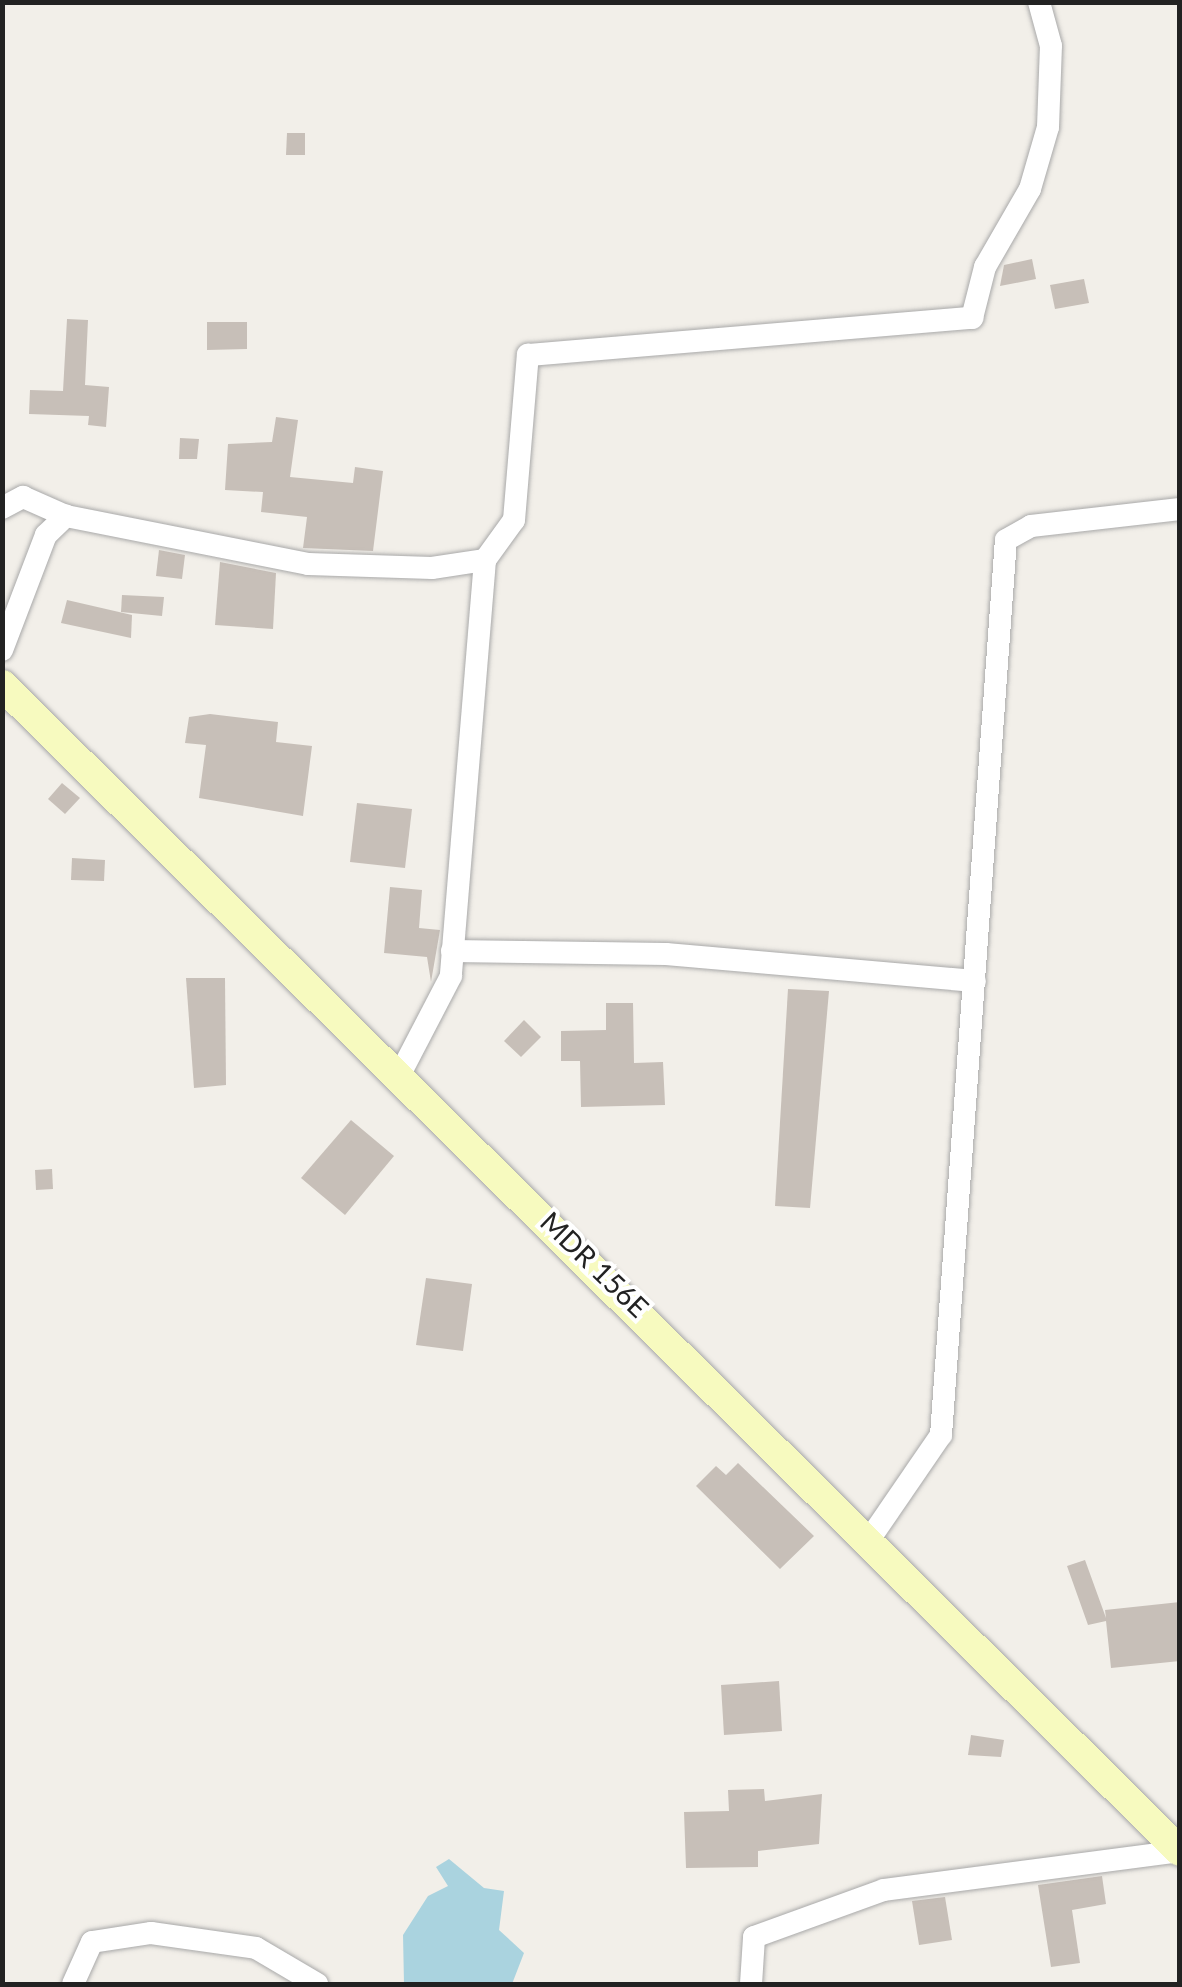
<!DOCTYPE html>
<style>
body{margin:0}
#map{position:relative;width:1182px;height:1987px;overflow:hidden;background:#f2efe9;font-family:Lato,sans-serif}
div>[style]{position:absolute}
.water>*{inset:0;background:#aad3df}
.building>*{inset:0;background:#c7bfb8}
.roads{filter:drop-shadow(0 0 2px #a9a9a9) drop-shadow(0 0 2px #a9a9a9)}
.street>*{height:22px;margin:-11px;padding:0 11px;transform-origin:11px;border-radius:11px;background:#fff}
.secondary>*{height:30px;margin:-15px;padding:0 15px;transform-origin:15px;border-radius:15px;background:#f7fabf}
span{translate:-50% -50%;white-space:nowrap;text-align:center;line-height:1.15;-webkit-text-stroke:8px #fff;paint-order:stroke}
.street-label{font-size:28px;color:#222}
.frame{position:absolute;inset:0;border:5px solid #222;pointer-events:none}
</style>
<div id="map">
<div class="water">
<i style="clip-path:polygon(449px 1859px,484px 1888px,504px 1891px,499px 1930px,524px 1953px,512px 1984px,404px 1984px,403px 1935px,428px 1896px,448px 1886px,436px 1867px)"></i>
</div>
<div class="building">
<i style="clip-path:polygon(287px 133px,305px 133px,305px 155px,286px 155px)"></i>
<i style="clip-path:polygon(1032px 259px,1036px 279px,1000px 286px,1004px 265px)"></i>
<i style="clip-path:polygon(1084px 279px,1089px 303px,1055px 309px,1050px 285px)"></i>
<i style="clip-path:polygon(67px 319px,88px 320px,85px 385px,109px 387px,106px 427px,88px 425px,89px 416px,29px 414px,30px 390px,63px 391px)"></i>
<i style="clip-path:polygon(207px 322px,247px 322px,247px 349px,207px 350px)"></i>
<i style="clip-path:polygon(276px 417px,298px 420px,290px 477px,353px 483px,355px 467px,383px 471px,373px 551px,303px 548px,307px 517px,261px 512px,263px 492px,225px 490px,228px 444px,272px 442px)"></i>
<i style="clip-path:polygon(180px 438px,199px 439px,197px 459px,179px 459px)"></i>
<i style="clip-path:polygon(159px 550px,185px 555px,182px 579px,156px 576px)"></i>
<i style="clip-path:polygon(220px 562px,276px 573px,273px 629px,215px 625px)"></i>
<i style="clip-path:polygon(122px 595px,164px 597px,162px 616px,121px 612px)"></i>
<i style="clip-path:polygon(67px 600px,132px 615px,131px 638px,61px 623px)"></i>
<i style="clip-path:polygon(210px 714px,278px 722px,276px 742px,312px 746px,303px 816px,199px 798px,206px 745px,185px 743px,189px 717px)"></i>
<i style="clip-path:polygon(62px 783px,80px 798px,65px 814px,48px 799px)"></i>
<i style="clip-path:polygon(357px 803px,412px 809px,405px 868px,350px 862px)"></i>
<i style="clip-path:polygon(72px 858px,105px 860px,104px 881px,71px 880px)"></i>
<i style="clip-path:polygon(390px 887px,422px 890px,419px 928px,440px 930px,431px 982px,427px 957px,384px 953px)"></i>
<i style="clip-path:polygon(186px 978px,225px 978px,226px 1085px,194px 1088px)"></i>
<i style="clip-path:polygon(788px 989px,829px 991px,810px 1208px,775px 1206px)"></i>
<i style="clip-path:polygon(606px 1003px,633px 1003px,634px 1063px,663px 1062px,665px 1105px,581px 1107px,580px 1061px,561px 1061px,561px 1031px,606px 1030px)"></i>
<i style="clip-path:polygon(524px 1020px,541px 1037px,521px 1057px,504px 1041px)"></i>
<i style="clip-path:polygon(351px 1120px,394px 1156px,345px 1215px,301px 1178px)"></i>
<i style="clip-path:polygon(52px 1169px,53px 1189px,36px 1190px,35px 1170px)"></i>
<i style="clip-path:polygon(426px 1278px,472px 1284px,463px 1351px,416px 1345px)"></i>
<i style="clip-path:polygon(738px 1463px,814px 1536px,780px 1569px,696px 1486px,716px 1466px,726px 1475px)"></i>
<i style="clip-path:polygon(1085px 1560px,1106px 1618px,1105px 1610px,1180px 1602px,1180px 1661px,1111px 1668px,1106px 1621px,1088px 1625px,1067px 1566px)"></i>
<i style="clip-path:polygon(779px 1681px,782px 1731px,724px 1735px,721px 1685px)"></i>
<i style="clip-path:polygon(971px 1735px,1004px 1740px,1001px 1757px,968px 1755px)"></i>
<i style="clip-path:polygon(764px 1789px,765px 1801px,822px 1794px,819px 1844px,758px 1851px,758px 1867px,686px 1868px,684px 1812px,729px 1811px,728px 1790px)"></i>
<i style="clip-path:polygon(1102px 1876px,1106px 1904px,1072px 1910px,1080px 1963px,1051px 1967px,1038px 1885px)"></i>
<i style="clip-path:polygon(945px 1897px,952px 1940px,919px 1945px,912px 1901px)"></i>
</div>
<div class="roads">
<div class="street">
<i style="left:2px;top:508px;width:24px;rotate:-28deg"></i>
<i style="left:23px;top:497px;width:47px;rotate:23.8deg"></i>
<i style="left:485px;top:560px;width:49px;rotate:-54.1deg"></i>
<i style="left:514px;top:520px;width:166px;rotate:-85.2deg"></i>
<i style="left:528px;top:355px;width:446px;rotate:-4.8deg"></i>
<i style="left:972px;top:318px;width:53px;rotate:-75.7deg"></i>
<i style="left:985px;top:267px;width:90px;rotate:-60deg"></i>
<i style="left:1030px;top:189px;width:65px;rotate:-73.8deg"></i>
<i style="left:1048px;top:127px;width:81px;rotate:-87.9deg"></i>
<i style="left:1051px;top:46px;width:46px;rotate:-105.3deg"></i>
<i style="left:2px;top:650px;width:123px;rotate:-69.1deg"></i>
<i style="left:46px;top:535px;width:28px;rotate:-44deg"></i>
<i style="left:66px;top:516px;width:247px;rotate:11.2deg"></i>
<i style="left:308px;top:564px;width:124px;rotate:1.8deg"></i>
<i style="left:432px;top:568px;width:54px;rotate:-8.6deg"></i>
<i style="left:485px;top:560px;width:417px;rotate:94.7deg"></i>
<i style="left:451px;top:976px;width:110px;rotate:117.5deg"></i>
<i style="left:452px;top:951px;width:214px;rotate:0.8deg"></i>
<i style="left:666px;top:954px;width:310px;rotate:5deg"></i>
<i style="left:869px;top:1540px;width:127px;rotate:-55.6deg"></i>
<i style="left:941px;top:1435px;width:897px;rotate:-85.85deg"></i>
<i style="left:1006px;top:540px;width:29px;rotate:-29deg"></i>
<i style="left:1031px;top:526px;width:150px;rotate:-6.5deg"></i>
<i style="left:73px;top:1984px;width:46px;rotate:-65.7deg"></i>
<i style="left:92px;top:1942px;width:60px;rotate:-8.7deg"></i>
<i style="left:151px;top:1933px;width:106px;rotate:8.1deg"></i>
<i style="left:256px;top:1948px;width:71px;rotate:30.5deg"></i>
<i style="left:751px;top:1984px;width:47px;rotate:-86.3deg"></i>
<i style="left:754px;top:1937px;width:138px;rotate:-19.9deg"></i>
<i style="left:884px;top:1890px;width:299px;rotate:-7.5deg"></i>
</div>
<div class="secondary">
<i style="left:2px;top:685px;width:1657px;rotate:44.71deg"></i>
</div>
</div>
<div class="street-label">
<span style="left:595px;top:1264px;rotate:44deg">MDR 156E</span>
</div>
<div class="frame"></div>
</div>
